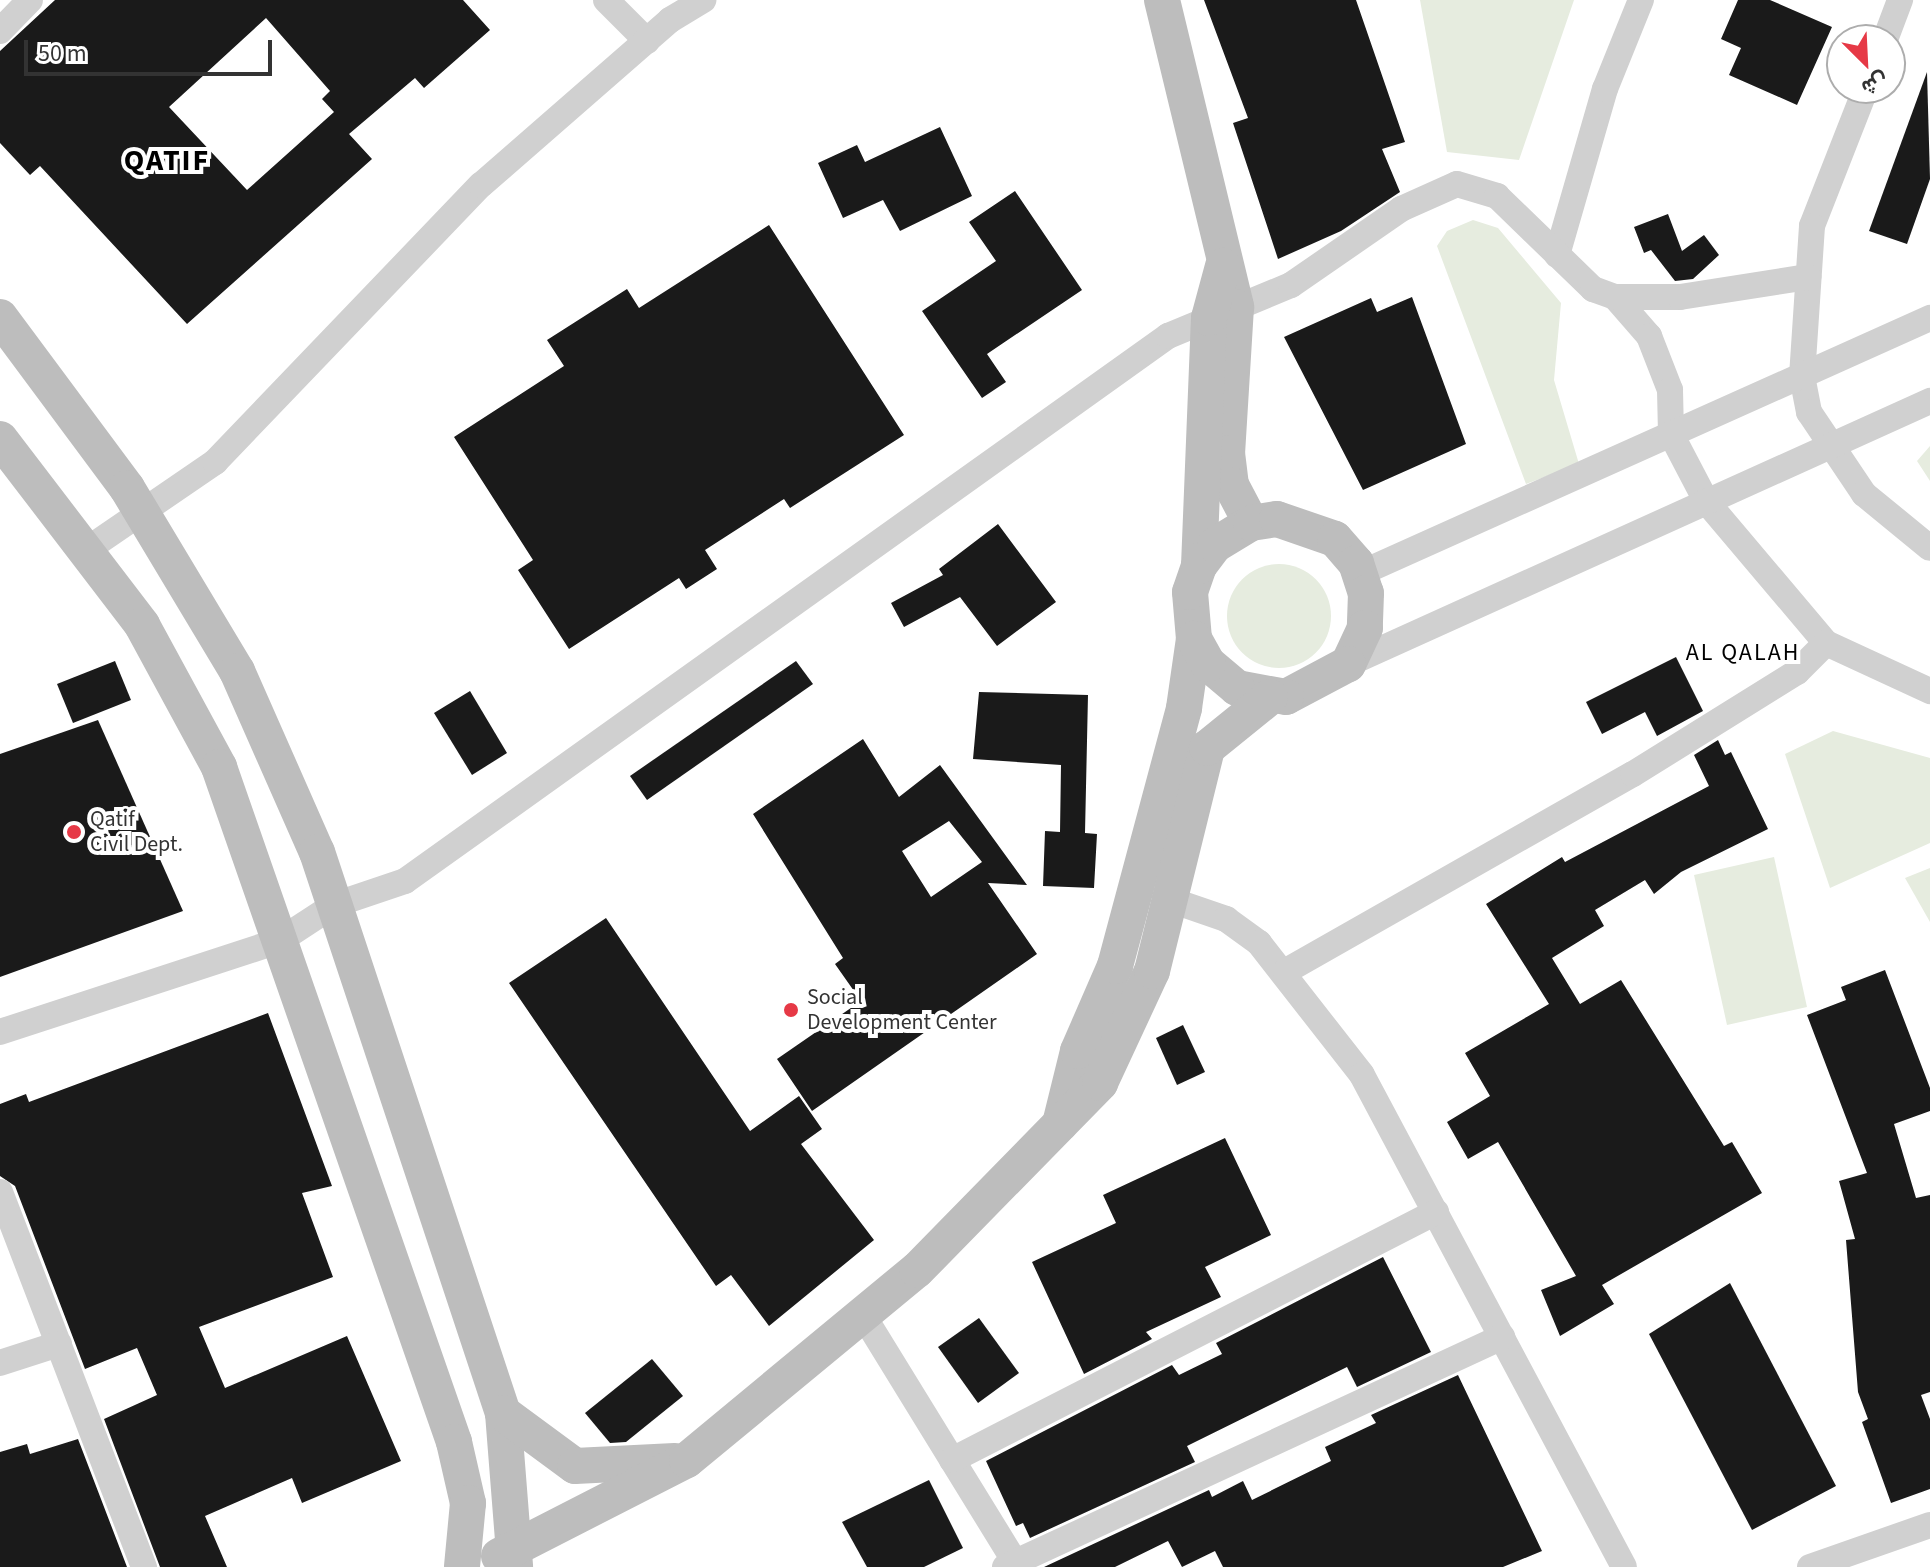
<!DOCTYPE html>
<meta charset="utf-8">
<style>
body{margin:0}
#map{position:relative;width:1930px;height:1567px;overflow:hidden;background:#fff;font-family:"Source Sans 3",Vazirmatn,sans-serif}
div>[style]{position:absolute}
.green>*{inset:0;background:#e6ecdf}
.round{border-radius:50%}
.building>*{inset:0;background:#1a1a1a}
.street>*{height:26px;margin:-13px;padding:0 13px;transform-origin:13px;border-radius:13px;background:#d0d0d0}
.secondary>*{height:36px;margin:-18px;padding:0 18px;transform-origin:18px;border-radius:18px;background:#bdbdbd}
.dots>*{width:22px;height:22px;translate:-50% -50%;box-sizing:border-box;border:4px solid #fff;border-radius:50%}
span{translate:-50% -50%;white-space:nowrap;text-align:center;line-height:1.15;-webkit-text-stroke:8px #fff;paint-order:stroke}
.poi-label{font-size:22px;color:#333}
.left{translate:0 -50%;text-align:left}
.neighbourhood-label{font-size:24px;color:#000;letter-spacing:2px}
.district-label{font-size:30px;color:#000;font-weight:700;letter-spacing:2px}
.north{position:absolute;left:1826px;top:24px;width:80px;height:80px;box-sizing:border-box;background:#fff;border:2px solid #adadad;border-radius:50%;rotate:156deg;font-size:22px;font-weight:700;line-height:32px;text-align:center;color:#333}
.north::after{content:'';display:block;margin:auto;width:28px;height:36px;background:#e63946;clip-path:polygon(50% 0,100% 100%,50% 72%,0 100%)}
.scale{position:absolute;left:24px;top:40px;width:248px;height:36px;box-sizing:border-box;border:4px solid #333;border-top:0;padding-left:10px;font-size:24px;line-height:28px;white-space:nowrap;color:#333;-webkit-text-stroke:6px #fff;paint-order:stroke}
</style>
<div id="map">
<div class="green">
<i style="clip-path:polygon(1420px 0,1574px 0,1519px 160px,1447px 152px)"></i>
<i style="clip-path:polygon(1473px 220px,1498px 228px,1561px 303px,1554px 380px,1579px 464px,1526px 484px,1437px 246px,1447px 231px)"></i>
<i style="clip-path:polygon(1930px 446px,1930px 481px,1917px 461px)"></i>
<i class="round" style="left:1227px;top:564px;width:104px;height:104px"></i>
<i style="clip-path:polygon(1833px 731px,1930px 758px,1930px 843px,1830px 888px,1785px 754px)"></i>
<i style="clip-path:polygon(1774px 857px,1807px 1007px,1727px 1025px,1694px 875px)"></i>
<i style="clip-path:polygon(1930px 868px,1930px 922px,1905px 878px)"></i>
</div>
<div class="building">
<i style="clip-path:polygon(evenodd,55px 0,463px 0,490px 30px,424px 88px,415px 78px,349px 134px,372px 159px,187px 324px,40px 166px,30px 175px,0 143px,0 51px,55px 0,266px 18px,330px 91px,322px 99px,334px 112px,247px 190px,169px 107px,266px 18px)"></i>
<i style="clip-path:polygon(1204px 0,1356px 0,1405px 142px,1382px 149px,1400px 192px,1341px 231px,1278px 259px,1233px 123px,1248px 118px)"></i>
<i style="clip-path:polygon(1738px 0,1770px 0,1832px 27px,1797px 105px,1729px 75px,1741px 48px,1721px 39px)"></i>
<i style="clip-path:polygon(1927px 72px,1930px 179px,1907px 244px,1869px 231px)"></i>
<i style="clip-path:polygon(940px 127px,972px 196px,900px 231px,883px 200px,843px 218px,818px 163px,857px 145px,865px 162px)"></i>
<i style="clip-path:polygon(1015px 191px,1082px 290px,987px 354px,1006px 382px,982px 398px,922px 311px,996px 261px,969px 222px)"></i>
<i style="clip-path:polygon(1668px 214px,1682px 251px,1704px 235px,1719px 255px,1693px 279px,1675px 281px,1651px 250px,1644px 253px,1634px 227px)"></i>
<i style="clip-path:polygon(769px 225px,904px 435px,790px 508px,784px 499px,705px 550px,717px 569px,686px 589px,679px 578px,569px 649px,518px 570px,533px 560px,454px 437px,564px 366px,547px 340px,627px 289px,639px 308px)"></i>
<i style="clip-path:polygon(1412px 297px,1466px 444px,1363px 490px,1284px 337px,1371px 298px,1377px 312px)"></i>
<i style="clip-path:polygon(998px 524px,1056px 602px,997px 646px,960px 597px,904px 627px,891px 603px,943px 575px,939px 569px)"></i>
<i style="clip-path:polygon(1676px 657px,1703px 711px,1657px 736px,1645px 712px,1602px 734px,1586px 702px)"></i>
<i style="clip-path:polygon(115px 661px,131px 700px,73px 723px,57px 684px)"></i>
<i style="clip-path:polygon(796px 661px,813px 684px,647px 800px,630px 776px)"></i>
<i style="clip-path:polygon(470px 691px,507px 753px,472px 775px,434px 713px)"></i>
<i style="clip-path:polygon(979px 692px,1088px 695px,1085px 833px,1097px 834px,1094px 888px,1043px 886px,1045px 831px,1060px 832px,1061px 765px,973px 759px)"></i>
<i style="clip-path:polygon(98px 720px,183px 911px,0 977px,0 754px)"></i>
<i style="clip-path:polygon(evenodd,863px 739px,899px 797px,940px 765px,1027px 885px,988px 883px,1037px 954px,812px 1111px,777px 1059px,861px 1001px,835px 964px,843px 958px,753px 814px,863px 739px,949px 821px,982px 862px,931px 897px,902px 851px,949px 821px)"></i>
<i style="clip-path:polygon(1718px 740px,1725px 755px,1731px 752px,1768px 829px,1681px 872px,1654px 894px,1645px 880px,1595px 910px,1604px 926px,1552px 958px,1580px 1004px,1621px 980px,1724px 1146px,1732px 1142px,1762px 1193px,1602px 1285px,1614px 1304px,1560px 1336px,1541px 1290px,1576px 1276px,1498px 1142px,1468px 1159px,1447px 1122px,1490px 1096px,1465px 1053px,1549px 1004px,1486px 904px,1562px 857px,1565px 862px,1709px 786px,1694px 755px)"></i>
<i style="clip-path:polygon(606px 918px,750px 1131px,799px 1096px,822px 1129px,801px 1144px,874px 1240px,769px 1326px,731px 1275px,716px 1286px,509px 983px)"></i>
<i style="clip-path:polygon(1885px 970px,1930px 1088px,1930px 1111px,1894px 1124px,1916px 1198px,1930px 1195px,1930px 1392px,1921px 1395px,1930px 1419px,1930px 1489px,1891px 1503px,1862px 1422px,1868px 1419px,1858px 1392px,1846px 1240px,1855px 1239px,1839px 1181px,1867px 1173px,1807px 1015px,1846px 1000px,1841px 987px)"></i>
<i style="clip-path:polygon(268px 1013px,332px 1186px,302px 1193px,333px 1277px,199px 1327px,225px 1388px,347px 1336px,401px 1461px,302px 1503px,292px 1478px,205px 1516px,227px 1567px,160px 1567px,104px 1419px,157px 1395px,137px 1348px,85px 1369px,15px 1186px,0 1176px,0 1104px,26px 1094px,29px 1102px)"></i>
<i style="clip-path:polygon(1183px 1025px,1205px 1072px,1177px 1085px,1156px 1038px)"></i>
<i style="clip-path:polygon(1225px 1138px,1271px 1235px,1205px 1267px,1221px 1297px,1146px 1332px,1152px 1339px,1084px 1374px,1032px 1262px,1116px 1223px,1103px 1195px)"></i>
<i style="clip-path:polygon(1383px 1257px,1431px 1352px,1357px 1387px,1347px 1367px,1187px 1446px,1195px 1462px,1030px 1538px,1023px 1523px,1016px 1526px,986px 1461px,1172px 1365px,1179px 1375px,1222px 1354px,1216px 1343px)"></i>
<i style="clip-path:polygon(1730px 1283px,1836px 1486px,1752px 1530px,1649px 1334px)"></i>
<i style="clip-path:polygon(979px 1318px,1019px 1373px,978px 1403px,938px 1347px)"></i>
<i style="clip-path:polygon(652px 1359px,683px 1396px,626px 1442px,610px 1443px,585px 1413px)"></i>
<i style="clip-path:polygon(1458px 1375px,1542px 1551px,1503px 1567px,1223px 1567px,1215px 1551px,1182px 1567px,1168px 1541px,1115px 1567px,1044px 1567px,1209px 1490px,1212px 1497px,1243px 1481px,1252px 1500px,1331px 1461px,1325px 1447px,1376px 1423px,1371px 1415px)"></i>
<i style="clip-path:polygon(78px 1439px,127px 1567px,0 1567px,0 1452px,27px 1444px,30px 1454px)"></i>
<i style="clip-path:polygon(929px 1480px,963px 1548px,924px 1567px,867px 1567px,842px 1522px)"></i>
</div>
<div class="street">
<i style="left:606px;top:0;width:58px;rotate:45deg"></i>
<i style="left:0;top:31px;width:43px;rotate:-45.9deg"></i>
<i style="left:1885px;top:40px;width:43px;rotate:-69.4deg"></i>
<i style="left:1866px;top:88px;width:148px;rotate:111.4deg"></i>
<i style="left:1812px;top:226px;width:150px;rotate:93.8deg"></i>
<i style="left:1802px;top:376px;width:37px;rotate:79deg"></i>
<i style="left:1809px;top:412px;width:99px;rotate:56.1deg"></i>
<i style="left:1864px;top:494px;width:85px;rotate:39.3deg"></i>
<i style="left:1557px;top:255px;width:173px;rotate:-73.9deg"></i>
<i style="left:1605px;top:89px;width:96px;rotate:-68deg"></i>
<i style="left:1615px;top:297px;width:52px;rotate:48.9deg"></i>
<i style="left:1649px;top:336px;width:58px;rotate:68.7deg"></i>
<i style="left:1670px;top:390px;width:44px;rotate:88.7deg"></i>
<i style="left:1671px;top:434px;width:76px;rotate:62.4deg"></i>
<i style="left:1706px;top:501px;width:186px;rotate:49.8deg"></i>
<i style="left:1826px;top:643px;width:115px;rotate:24.8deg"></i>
<i style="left:85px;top:551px;width:158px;rotate:-34.4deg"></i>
<i style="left:215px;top:462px;width:384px;rotate:-46.2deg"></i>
<i style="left:481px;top:185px;width:251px;rotate:-41.1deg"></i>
<i style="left:670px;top:20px;width:39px;rotate:-31deg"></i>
<i style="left:1359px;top:574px;width:626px;rotate:-24.15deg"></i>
<i style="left:1348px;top:664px;width:639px;rotate:-24.32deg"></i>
<i style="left:1165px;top:898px;width:65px;rotate:19deg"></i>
<i style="left:1226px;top:919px;width:41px;rotate:36deg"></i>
<i style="left:1259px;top:943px;width:167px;rotate:52deg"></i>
<i style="left:1362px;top:1075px;width:557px;rotate:61.96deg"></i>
<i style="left:1286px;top:971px;width:399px;rotate:-29.6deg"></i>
<i style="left:1633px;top:774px;width:193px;rotate:-31.9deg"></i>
<i style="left:1797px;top:672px;width:41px;rotate:-45deg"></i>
<i style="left:0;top:1032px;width:293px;rotate:-18.1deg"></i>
<i style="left:279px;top:941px;width:66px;rotate:-33.2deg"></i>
<i style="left:334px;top:905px;width:75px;rotate:-18.7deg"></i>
<i style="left:405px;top:881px;width:938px;rotate:-35.54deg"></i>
<i style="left:1168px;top:336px;width:133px;rotate:-22.5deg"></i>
<i style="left:1291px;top:285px;width:134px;rotate:-34.6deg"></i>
<i style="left:1401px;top:209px;width:61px;rotate:-24.1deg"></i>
<i style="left:1457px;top:184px;width:42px;rotate:16.7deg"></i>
<i style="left:1497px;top:196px;width:134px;rotate:44.1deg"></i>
<i style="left:1593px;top:289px;width:23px;rotate:20deg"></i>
<i style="left:1615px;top:297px;width:65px"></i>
<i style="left:1680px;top:297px;width:130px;rotate:-8.9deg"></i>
<i style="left:0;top:1192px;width:402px;rotate:69deg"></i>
<i style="left:863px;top:1315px;width:296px;rotate:58.4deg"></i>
<i style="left:0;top:1363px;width:62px;rotate:-17.9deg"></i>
<i style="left:952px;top:1460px;width:544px;rotate:-27.13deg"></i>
<i style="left:1005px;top:1567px;width:548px;rotate:-24.83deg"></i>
<i style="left:1810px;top:1567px;width:127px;rotate:-19.3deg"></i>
</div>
<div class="secondary">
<i style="left:1162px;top:0;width:316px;rotate:76.4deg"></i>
<i style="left:1236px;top:307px;width:146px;rotate:93.5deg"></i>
<i style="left:1227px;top:453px;width:32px;rotate:83deg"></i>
<i style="left:1231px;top:485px;width:43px;rotate:62.2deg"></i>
<i style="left:0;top:317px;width:213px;rotate:53.4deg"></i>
<i style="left:127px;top:488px;width:214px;rotate:59deg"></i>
<i style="left:237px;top:671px;width:198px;rotate:66.2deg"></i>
<i style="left:317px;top:852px;width:591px;rotate:71.66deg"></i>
<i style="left:503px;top:1413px;width:154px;rotate:85.5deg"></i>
<i style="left:0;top:439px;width:234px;rotate:52.6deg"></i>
<i style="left:142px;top:625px;width:162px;rotate:61.5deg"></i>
<i style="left:219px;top:767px;width:715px;rotate:70.8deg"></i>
<i style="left:454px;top:1442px;width:63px;rotate:77.1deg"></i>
<i style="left:468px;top:1503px;width:64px;rotate:95.4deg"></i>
<i style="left:1199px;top:566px;width:248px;rotate:-87.7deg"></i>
<i style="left:1209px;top:318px;width:54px;rotate:-74.9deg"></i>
<i style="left:1060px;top:1124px;width:75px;rotate:-76.1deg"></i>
<i style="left:1078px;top:1051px;width:93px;rotate:-66.5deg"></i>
<i style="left:1115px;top:966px;width:267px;rotate:-75deg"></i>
<i style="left:1184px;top:708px;width:70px;rotate:-81.8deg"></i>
<i style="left:1194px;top:639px;width:47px;rotate:-94.9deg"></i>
<i style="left:1190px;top:592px;width:28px;rotate:-71deg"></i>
<i style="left:1199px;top:566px;width:26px;rotate:-53deg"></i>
<i style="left:1215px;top:545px;width:42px;rotate:-31.4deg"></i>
<i style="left:1251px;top:523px;width:26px;rotate:-9deg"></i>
<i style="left:1277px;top:519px;width:61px;rotate:19deg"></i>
<i style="left:1335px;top:539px;width:32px;rotate:49deg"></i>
<i style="left:1356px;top:563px;width:32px;rotate:72deg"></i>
<i style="left:1366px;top:593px;width:35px;rotate:92deg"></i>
<i style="left:1365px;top:628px;width:40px;rotate:115deg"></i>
<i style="left:1348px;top:664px;width:70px;rotate:152deg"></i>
<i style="left:1286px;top:697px;width:50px;rotate:-169.6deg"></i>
<i style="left:1237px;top:688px;width:38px;rotate:-140deg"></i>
<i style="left:1208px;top:664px;width:29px;rotate:-119deg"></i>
<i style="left:503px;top:1413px;width:89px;rotate:36.4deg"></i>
<i style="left:575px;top:1466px;width:100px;rotate:-2.9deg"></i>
<i style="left:499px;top:1556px;width:211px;rotate:-27.1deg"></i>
<i style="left:687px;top:1460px;width:298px;rotate:-39.6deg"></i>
<i style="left:917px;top:1270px;width:262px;rotate:-45.6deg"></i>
<i style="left:1100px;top:1083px;width:123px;rotate:-65.1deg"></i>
<i style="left:1152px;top:971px;width:230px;rotate:-76.1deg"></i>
<i style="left:1207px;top:748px;width:81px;rotate:-39deg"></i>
</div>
<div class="dots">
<i style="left:74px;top:832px;background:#e63946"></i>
<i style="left:791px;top:1010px;background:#e63946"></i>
</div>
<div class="poi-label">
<span class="left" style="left:90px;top:832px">Qatif<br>Civil Dept.</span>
<span class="left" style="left:807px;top:1010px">Social<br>Development Center</span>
</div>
<div class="neighbourhood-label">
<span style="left:1743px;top:653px">AL QALAH</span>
</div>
<div class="district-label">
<span style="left:167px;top:161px">QATIF</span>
</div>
<div class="north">ش</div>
<div class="scale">50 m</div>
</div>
